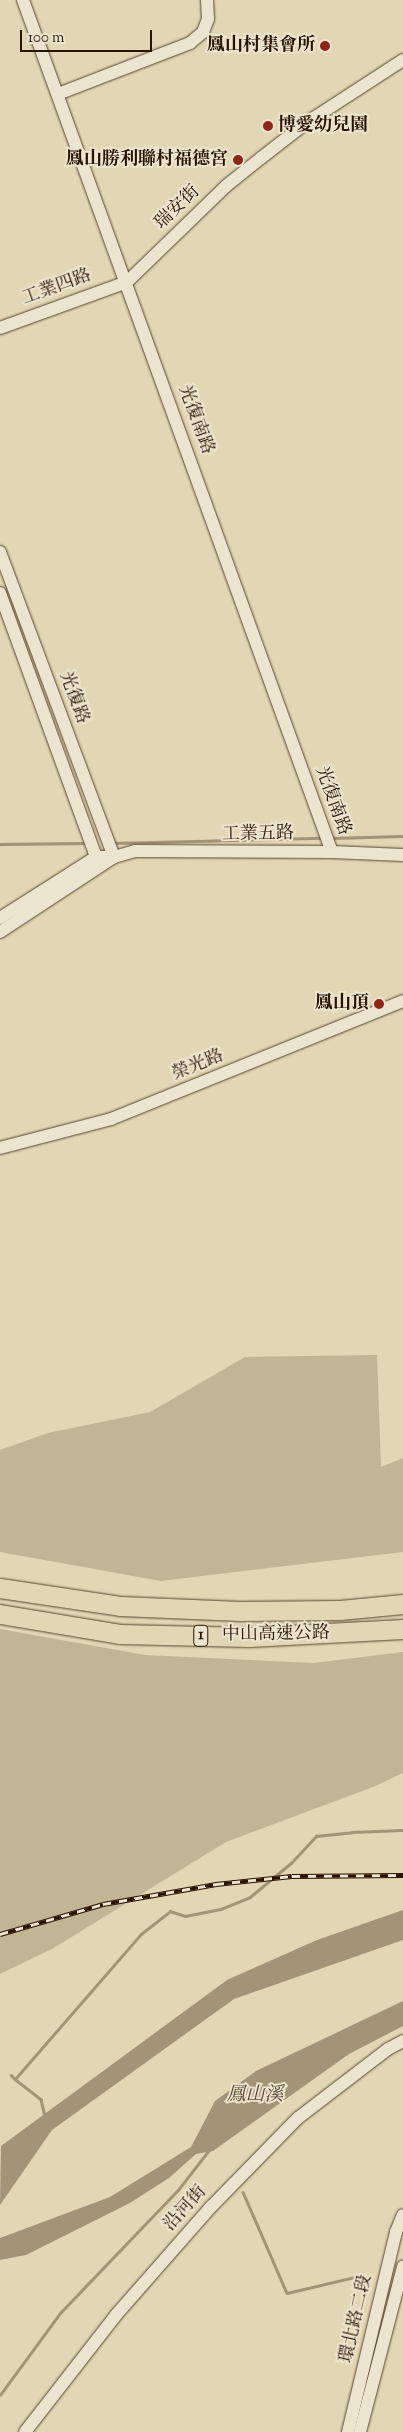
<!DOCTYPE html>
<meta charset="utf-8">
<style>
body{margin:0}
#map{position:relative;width:403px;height:2432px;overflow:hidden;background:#e2d6b4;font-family:"Sorts Mill Goudy","Noto Serif TC",serif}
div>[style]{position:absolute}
.green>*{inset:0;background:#c2b595}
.water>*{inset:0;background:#a39477}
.stream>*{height:2.5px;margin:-1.25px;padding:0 1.25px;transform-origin:1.25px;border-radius:1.25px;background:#a39477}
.roads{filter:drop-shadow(0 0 1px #56442d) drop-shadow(0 0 1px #56442d)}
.minor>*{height:12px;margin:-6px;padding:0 6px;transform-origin:6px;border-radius:6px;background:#ece4ce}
.highway>*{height:19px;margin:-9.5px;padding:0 9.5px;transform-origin:9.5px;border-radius:9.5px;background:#e2d6b4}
.rail>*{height:4.5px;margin-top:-2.25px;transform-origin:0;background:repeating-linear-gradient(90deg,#ece4ce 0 8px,#281300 0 16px);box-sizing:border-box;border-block:1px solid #281300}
.dots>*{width:14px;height:14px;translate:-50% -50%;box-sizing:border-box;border:2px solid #ece4ce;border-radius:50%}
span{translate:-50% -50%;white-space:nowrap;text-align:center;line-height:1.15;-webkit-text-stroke:4px #ece4ce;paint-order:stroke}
.shield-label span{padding:1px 4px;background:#ece4ce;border:1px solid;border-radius:4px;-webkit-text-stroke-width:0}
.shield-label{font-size:16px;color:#281300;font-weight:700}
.poi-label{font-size:18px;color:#281300;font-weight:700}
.right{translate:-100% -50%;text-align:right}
.left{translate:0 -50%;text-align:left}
.street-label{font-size:18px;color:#281300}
.water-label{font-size:19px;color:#594730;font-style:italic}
.scale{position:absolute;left:20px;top:30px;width:132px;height:22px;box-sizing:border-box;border:2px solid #281300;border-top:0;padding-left:6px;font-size:15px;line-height:18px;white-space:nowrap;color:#281300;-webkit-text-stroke:4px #ece4ce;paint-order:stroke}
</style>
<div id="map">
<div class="green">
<i style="clip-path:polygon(377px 1355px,381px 1467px,403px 1458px,403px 1552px,161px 1581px,0 1552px,0 1450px,48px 1433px,150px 1412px,245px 1357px)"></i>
<i style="clip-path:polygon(0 1629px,145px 1655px,314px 1663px,403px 1652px,403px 1773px,373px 1787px,226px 1842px,52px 1949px,0 1974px)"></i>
</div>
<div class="water">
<i style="clip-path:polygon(403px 1910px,403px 1940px,234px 1999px,52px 2130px,0 2205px,1px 2146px,227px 1980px,317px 1940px)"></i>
<i style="clip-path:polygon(403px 2001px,403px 2026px,349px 2054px,213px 2151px,196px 2154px,169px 2178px,130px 2203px,26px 2255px,0 2260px,0 2238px,110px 2197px,191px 2147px,215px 2101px,256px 2071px)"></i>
</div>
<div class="stream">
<i style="left:332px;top:838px;width:71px;rotate:-1.6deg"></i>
<i style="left:112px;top:843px;width:210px;rotate:-1.4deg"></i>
<i style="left:0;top:844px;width:87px;rotate:-0.7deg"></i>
<i style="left:11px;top:2075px;width:6px;rotate:45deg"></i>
<i style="left:15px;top:2079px;width:192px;rotate:-49deg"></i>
<i style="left:141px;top:1934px;width:37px;rotate:-38deg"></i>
<i style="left:170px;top:1911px;width:16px;rotate:18deg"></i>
<i style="left:185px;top:1916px;width:37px;rotate:-11deg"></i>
<i style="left:221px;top:1909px;width:31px;rotate:-22deg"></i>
<i style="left:250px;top:1897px;width:53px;rotate:-39.7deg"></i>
<i style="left:291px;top:1863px;width:37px;rotate:-47deg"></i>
<i style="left:316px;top:1836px;width:36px;rotate:-6deg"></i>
<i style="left:352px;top:1832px;width:51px;rotate:-2.2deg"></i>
<i style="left:15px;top:2079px;width:33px;rotate:38deg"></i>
<i style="left:41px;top:2099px;width:17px;rotate:77deg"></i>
<i style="left:243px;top:2192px;width:110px;rotate:66.5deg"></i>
<i style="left:287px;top:2293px;width:74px;rotate:-13.3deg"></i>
<i style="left:0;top:2395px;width:103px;rotate:-53.7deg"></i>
<i style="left:61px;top:2312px;width:169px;rotate:-46.2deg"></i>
<i style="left:178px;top:2190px;width:51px;rotate:-52.2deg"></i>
</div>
<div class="roads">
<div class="minor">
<i style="left:23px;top:0;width:906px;rotate:70.07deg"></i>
<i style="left:58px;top:94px;width:142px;rotate:-21.1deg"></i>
<i style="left:190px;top:43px;width:17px;rotate:-40deg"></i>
<i style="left:203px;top:32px;width:14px;rotate:-69deg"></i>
<i style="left:208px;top:19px;width:19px;rotate:-93deg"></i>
<i style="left:0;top:328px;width:135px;rotate:-19.9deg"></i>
<i style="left:127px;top:282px;width:138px;rotate:-44.1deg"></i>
<i style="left:226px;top:186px;width:45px;rotate:-38.7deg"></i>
<i style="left:261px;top:158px;width:57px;rotate:-37.9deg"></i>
<i style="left:306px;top:123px;width:116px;rotate:-33deg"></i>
<i style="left:0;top:552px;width:326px;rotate:69.5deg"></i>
<i style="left:0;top:593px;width:281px;rotate:70deg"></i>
<i style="left:0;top:918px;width:114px;rotate:-32.4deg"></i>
<i style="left:96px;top:857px;width:18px"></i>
<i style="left:114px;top:857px;width:22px;rotate:-16deg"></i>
<i style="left:135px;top:851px;width:197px;rotate:0.3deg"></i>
<i style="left:332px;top:852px;width:71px;rotate:2.4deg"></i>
<i style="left:0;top:932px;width:136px;rotate:-33.3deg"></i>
<i style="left:0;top:1148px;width:115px;rotate:-14.6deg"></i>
<i style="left:111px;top:1119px;width:315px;rotate:-22deg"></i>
<i style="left:25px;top:2432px;width:148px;rotate:-52.1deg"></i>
<i style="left:116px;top:2315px;width:144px;rotate:-48.7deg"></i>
<i style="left:211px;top:2207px;width:124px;rotate:-45.7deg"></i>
<i style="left:298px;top:2118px;width:113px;rotate:-37.5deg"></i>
<i style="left:388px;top:2049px;width:17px;rotate:-28deg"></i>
<i style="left:348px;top:2432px;width:206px;rotate:-76.5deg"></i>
<i style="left:396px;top:2232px;width:18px;rotate:-68deg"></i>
<i style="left:360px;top:2432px;width:171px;rotate:-75.4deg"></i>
</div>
<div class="highway">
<i style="left:0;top:1588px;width:121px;rotate:8.5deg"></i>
<i style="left:120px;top:1606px;width:120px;rotate:2.4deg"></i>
<i style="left:240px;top:1611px;width:100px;rotate:-0.6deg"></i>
<i style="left:340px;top:1610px;width:63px;rotate:-5.4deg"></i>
<i style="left:0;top:1614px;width:121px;rotate:9.5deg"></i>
<i style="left:119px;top:1634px;width:130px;rotate:1.3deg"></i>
<i style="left:249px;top:1637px;width:154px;rotate:-3deg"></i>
</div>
</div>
<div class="rail">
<i style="left:0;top:1934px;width:107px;rotate:-16.2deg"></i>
<i style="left:103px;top:1904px;width:115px;rotate:-10deg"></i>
<i style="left:216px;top:1884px;width:76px;rotate:-6deg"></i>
<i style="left:292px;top:1876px;width:111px;rotate:-0.5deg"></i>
</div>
<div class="dots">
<i style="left:325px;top:46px;background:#8f2418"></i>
<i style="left:268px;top:126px;background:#8f2418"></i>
<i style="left:238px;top:160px;background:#8f2418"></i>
<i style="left:379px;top:1004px;background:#8f2418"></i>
</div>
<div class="shield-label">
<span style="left:201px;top:1636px">1</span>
</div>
<div class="poi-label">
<span class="right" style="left:315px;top:46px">鳳山村集會所</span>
<span class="left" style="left:278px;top:126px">博愛幼兒園</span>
<span class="right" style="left:228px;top:160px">鳳山勝利聯村福德宮</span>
<span class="right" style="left:369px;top:1004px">鳳山頂</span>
</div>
<div class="street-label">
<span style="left:178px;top:208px;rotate:-44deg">瑞安街</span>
<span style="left:57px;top:288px;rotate:-20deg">工業四路</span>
<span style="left:195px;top:420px;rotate:70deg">光復南路</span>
<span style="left:73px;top:698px;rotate:70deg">光復路</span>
<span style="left:332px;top:801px;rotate:70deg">光復南路</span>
<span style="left:258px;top:835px;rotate:-1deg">工業五路</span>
<span style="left:198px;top:1066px;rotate:-22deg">榮光路</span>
<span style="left:276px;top:1635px;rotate:-1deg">中山高速公路</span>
<span style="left:186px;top:2209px;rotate:-48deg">沿河街</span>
<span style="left:357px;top:2319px;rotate:-77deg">環北路二段</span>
</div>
<div class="water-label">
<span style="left:255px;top:2096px">鳳山溪</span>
</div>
<div class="scale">100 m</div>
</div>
